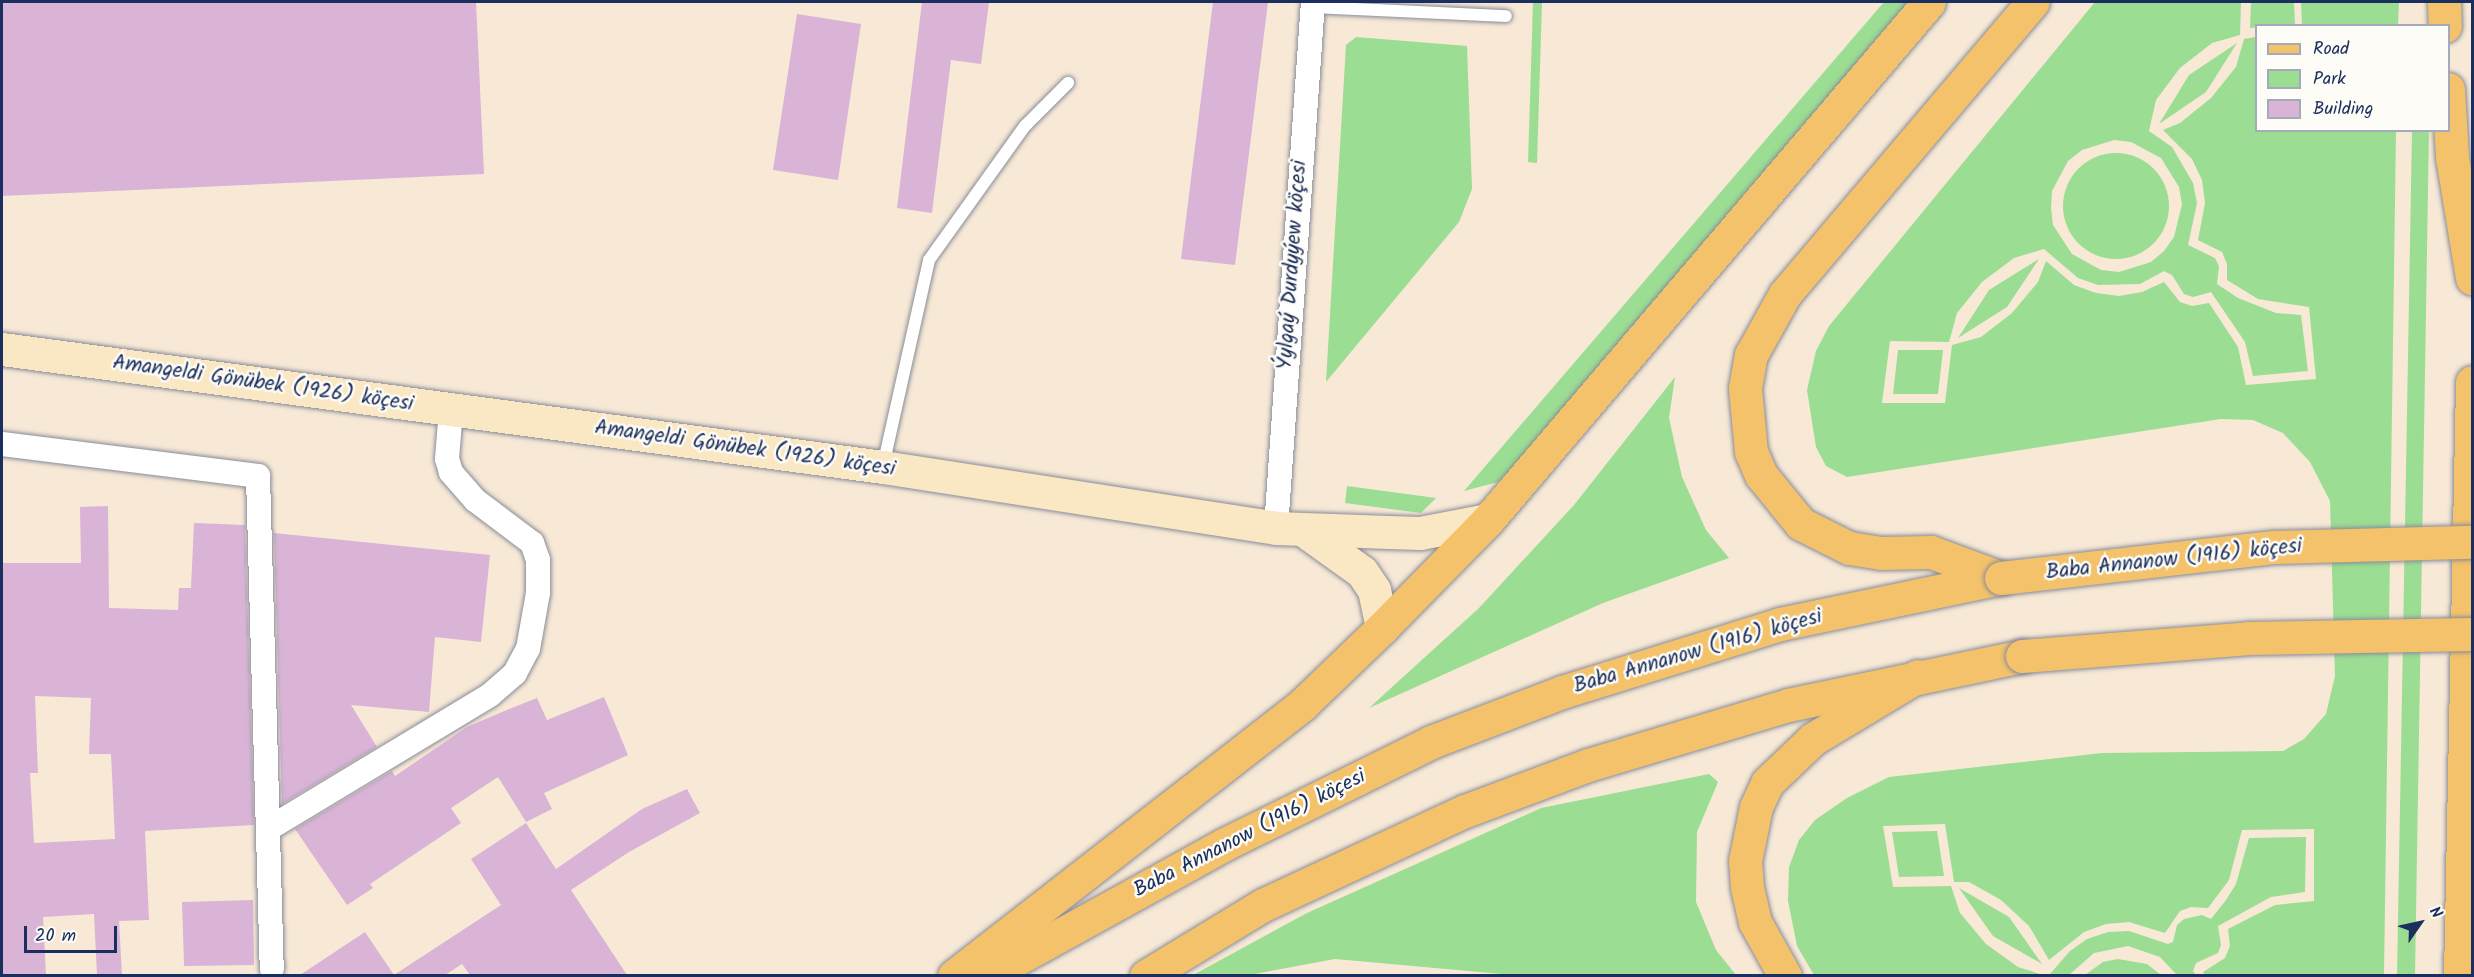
<!DOCTYPE html>
<meta charset="utf-8">
<style>
body{margin:0}
#map{position:relative;width:2474px;height:977px;overflow:hidden;background:#f7e9d6;font-family:Kalam,sans-serif}
div>[style]{position:absolute}
.green>*{inset:0;background:#9bdd93}
.round{border-radius:50%}
.building>*{inset:0;background:#d9b4d6}
.roads{filter:drop-shadow(0 0 2px #898c9a) drop-shadow(0 0 2px #898c9a)}
.lane>*{height:12px;margin:-6px;padding:0 6px;transform-origin:6px;border-radius:6px;background:#fff}
.street>*{height:24px;margin:-12px;padding:0 12px;transform-origin:12px;border-radius:12px;background:#fff}
.secondary>*{height:33px;margin:-16.5px;padding:0 16.5px;transform-origin:16.5px;border-radius:16.5px;background:#fae7c3}
.primary>*{height:33px;margin:-16.5px;padding:0 16.5px;transform-origin:16.5px;border-radius:16.5px;background:#f3c26a}
.highway>*{height:33px;margin:-16.5px;padding:0 16.5px;transform-origin:16.5px;border-radius:16.5px;background:#f3c26a}
.bridges{filter:drop-shadow(0 0 2px #898c9a) drop-shadow(0 0 2px #898c9a)}
.primary-bridge>*{height:33px;margin:-16.5px;padding:0 16.5px;transform-origin:16.5px;border-radius:16.5px;background:#f3c26a}
span{translate:-50% -50%;white-space:nowrap;text-align:center;line-height:1.15;-webkit-text-stroke:5px #fdfcf7;paint-order:stroke}
.street-label{font-size:21px;color:#1b2f5e}
.frame{position:absolute;inset:0;border:3px solid #1b2f5e;pointer-events:none}
.legend{position:absolute;left:2255px;top:24px;width:195px;height:108px;box-sizing:border-box;background:#fdfcf7;border:2px solid #a3aaba;margin:0;padding:8px 10px;list-style:none;font-size:18px;color:#1b2f5e}
.legend li{display:flex;align-items:center;gap:12px;height:30px}
.legend b{width:30px;border:2px solid #a3aaba}
.north{position:absolute;left:2390px;top:893px;width:60px;height:60px;-webkit-text-stroke:4px #fdfcf7;paint-order:stroke;rotate:56deg;font-size:16px;font-weight:700;line-height:24px;text-align:center;color:#1b2f5e}
.north::after{content:'';display:block;margin:auto;width:21px;height:27px;background:#1b2f5e;clip-path:polygon(50% 0,100% 100%,50% 72%,0 100%)}
.scale{position:absolute;left:24px;top:926px;width:93px;height:27px;box-sizing:border-box;border:3px solid #1b2f5e;border-top:0;padding-left:8px;font-size:18px;line-height:21px;white-space:nowrap;color:#1b2f5e;-webkit-text-stroke:4px #fdfcf7;paint-order:stroke}
</style>
<div id="map">
<div class="green">
<i style="clip-path:polygon(1533px 2px,1542px 2px,1537px 163px,1528px 162px)"></i>
<i style="clip-path:polygon(1884px 2px,1911px 2px,1505px 476px,1498px 482px,1464px 491px)"></i>
<i style="clip-path:polygon(evenodd,2095px 2px,2241px 2px,2240px 35px,2212px 43px,2180px 68px,2156px 100px,2149px 131px,2172px 147px,2193px 183px,2197px 203px,2188px 245px,2215px 258px,2219px 266px,2217px 284px,2238px 298px,2276px 313px,2301px 315px,2308px 371px,2253px 376px,2245px 342px,2211px 292px,2193px 297px,2184px 294px,2172px 275px,2164px 271px,2140px 284px,2098px 285px,2078px 278px,2044px 249px,2014px 258px,1982px 282px,1957px 313px,1949px 342px,1890px 341px,1882px 403px,1945px 403px,1952px 345px,1981px 337px,2012px 313px,2038px 282px,2046px 261px,2074px 285px,2096px 293px,2119px 296px,2142px 292px,2164px 282px,2180px 302px,2192px 306px,2209px 303px,2238px 347px,2246px 385px,2316px 379px,2309px 307px,2258px 299px,2227px 280px,2227px 264px,2222px 252px,2198px 240px,2205px 203px,2202px 180px,2192px 159px,2163px 130px,2180px 123px,2211px 98px,2236px 67px,2244px 39px,2256px 37px,2256px 130px,2396px 131px,2384px 975px,2205px 975px,2203px 972px,2225px 958px,2230px 946px,2228px 929px,2275px 905px,2314px 901px,2314px 829px,2242px 830px,2229px 880px,2208px 908px,2191px 907px,2180px 911px,2165px 933px,2129px 922px,2106px 924px,2084px 932px,2049px 960px,2029px 926px,2001px 900px,1969px 882px,1954px 882px,1945px 824px,1883px 826px,1893px 887px,1951px 886px,1960px 913px,1986px 944px,2018px 967px,2043px 975px,2050px 974px,2070px 951px,2087px 939px,2108px 932px,2129px 931px,2168px 944px,2173px 942px,2177px 925px,2184px 919px,2202px 915px,2211px 919px,2226px 900px,2236px 884px,2249px 838px,2306px 837px,2305px 892px,2271px 897px,2218px 926px,2221px 945px,2218px 953px,2196px 963px,2193px 971px,2196px 975px,2177px 975px,2160px 957px,2128px 946px,2094px 953px,2069px 975px,1814px 975px,1797px 946px,1788px 901px,1789px 867px,1799px 840px,1815px 820px,1847px 798px,1889px 777px,2102px 753px,2283px 751px,2304px 739px,2326px 714px,2335px 676px,2330px 501px,2310px 462px,2283px 433px,2253px 420px,2221px 419px,1847px 477px,1826px 466px,1816px 447px,1807px 390px,1816px 351px,1829px 326px,2095px 2px,2114px 140px,2131px 142px,2161px 158px,2179px 187px,2182px 204px,2174px 237px,2164px 251px,2151px 262px,2119px 272px,2101px 270px,2072px 254px,2053px 225px,2051px 208px,2052px 191px,2068px 161px,2082px 150px,2114px 140px)"></i>
<i style="clip-path:polygon(2251px 2px,2294px 2px,2295px 24px,2250px 28px)"></i>
<i style="clip-path:polygon(2301px 2px,2399px 2px,2398px 25px,2302px 25px)"></i>
<i style="clip-path:polygon(1356px 37px,1467px 46px,1472px 189px,1459px 222px,1326px 382px,1346px 45px)"></i>
<i style="clip-path:polygon(2237px 43px,2206px 92px,2159px 124px,2189px 75px)"></i>
<i style="clip-path:polygon(2429px 130px,2415px 975px,2397px 976px,2412px 131px)"></i>
<i class="round" style="left:2063px;top:153px;width:106px;height:106px"></i>
<i style="clip-path:polygon(2039px 259px,2007px 307px,1958px 338px,1989px 290px)"></i>
<i style="clip-path:polygon(1898px 350px,1943px 350px,1938px 394px,1893px 394px)"></i>
<i style="clip-path:polygon(1675px 377px,1669px 418px,1682px 477px,1706px 530px,1729px 558px,1603px 603px,1369px 708px,1479px 608px,1574px 505px)"></i>
<i style="clip-path:polygon(1347px 486px,1436px 498px,1421px 513px,1345px 503px)"></i>
<i style="clip-path:polygon(1709px 774px,1718px 782px,1697px 832px,1696px 902px,1716px 950px,1736px 975px,1524px 976px,1335px 959px,1249px 975px,1193px 975px,1307px 913px,1541px 808px)"></i>
<i style="clip-path:polygon(1937px 831px,1944px 876px,1899px 877px,1892px 832px)"></i>
<i style="clip-path:polygon(1959px 888px,2009px 917px,2042px 964px,1993px 936px)"></i>
<i style="clip-path:polygon(2118px 959px,2147px 964px,2161px 975px,2085px 975px,2103px 962px)"></i>
</div>
<div class="building">
<i style="clip-path:polygon(2px 2px,476px 2px,484px 174px,2px 196px)"></i>
<i style="clip-path:polygon(922px 2px,989px 2px,981px 64px,951px 60px,932px 213px,897px 208px)"></i>
<i style="clip-path:polygon(1213px 2px,1268px 2px,1235px 265px,1181px 259px)"></i>
<i style="clip-path:polygon(797px 14px,861px 24px,838px 180px,773px 170px)"></i>
<i style="clip-path:polygon(evenodd,108px 506px,109px 608px,178px 610px,179px 588px,191px 588px,194px 523px,245px 525px,254px 825px,145px 831px,149px 920px,119px 921px,122px 975px,97px 975px,94px 914px,43px 917px,46px 975px,2px 975px,2px 563px,81px 563px,80px 507px,108px 506px,35px 696px,91px 698px,89px 754px,111px 754px,115px 839px,34px 843px,30px 773px,38px 773px,35px 696px)"></i>
<i style="clip-path:polygon(274px 533px,490px 555px,481px 642px,435px 637px,429px 712px,351px 705px,377px 747px,282px 804px)"></i>
<i style="clip-path:polygon(604px 697px,628px 755px,544px 793px,552px 809px,526px 822px,498px 777px,451px 808px,461px 823px,370px 884px,373px 888px,347px 905px,295px 829px,392px 771px,395px 776px,467px 727px,502px 712px,537px 698px,547px 720px)"></i>
<i style="clip-path:polygon(687px 789px,700px 813px,629px 852px,571px 890px,627px 975px,470px 975px,462px 964px,445px 975px,300px 975px,365px 932px,394px 975px,501px 905px,471px 859px,526px 823px,556px 869px,642px 809px)"></i>
<i style="clip-path:polygon(253px 900px,254px 965px,184px 966px,182px 902px)"></i>
</div>
<div class="roads">
<div class="lane">
<i style="left:1313px;top:7px;width:193px;rotate:2.7deg"></i>
<i style="left:883px;top:466px;width:211px;rotate:-77.4deg"></i>
<i style="left:929px;top:260px;width:165px;rotate:-54.4deg"></i>
<i style="left:1025px;top:126px;width:61px;rotate:-45deg"></i>
</div>
<div class="street">
<i style="left:2px;top:444px;width:258px;rotate:7.1deg"></i>
<i style="left:258px;top:476px;width:493px;rotate:88.4deg"></i>
<i style="left:1276px;top:528px;width:527px;rotate:-85.98deg"></i>
<i style="left:268px;top:829px;width:259px;rotate:-31.1deg"></i>
<i style="left:490px;top:695px;width:33px;rotate:-41deg"></i>
<i style="left:515px;top:673px;width:27px;rotate:-62deg"></i>
<i style="left:528px;top:649px;width:57px;rotate:-79.9deg"></i>
<i style="left:538px;top:593px;width:33px;rotate:-90deg"></i>
<i style="left:538px;top:560px;width:18px;rotate:-109deg"></i>
<i style="left:532px;top:543px;width:71px;rotate:-143deg"></i>
<i style="left:475px;top:500px;width:37px;rotate:-131deg"></i>
<i style="left:451px;top:472px;width:14px;rotate:-107deg"></i>
<i style="left:447px;top:459px;width:50px;rotate:-85.4deg"></i>
</div>
<div class="secondary">
<i style="left:2px;top:349px;width:889px;rotate:7.63deg"></i>
<i style="left:883px;top:467px;width:398px;rotate:8.8deg"></i>
<i style="left:1276px;top:528px;width:144px;rotate:2deg"></i>
<i style="left:1420px;top:533px;width:69px;rotate:-10.8deg"></i>
<i style="left:1305px;top:531px;width:70px;rotate:35.7deg"></i>
<i style="left:1362px;top:572px;width:22px;rotate:56deg"></i>
<i style="left:1374px;top:590px;width:39px;rotate:78deg"></i>
</div>
<div class="primary">
<i style="left:986px;top:976px;width:273px;rotate:-28.9deg"></i>
<i style="left:1225px;top:844px;width:230px;rotate:-26.3deg"></i>
<i style="left:1431px;top:742px;width:140px;rotate:-20.9deg"></i>
<i style="left:1562px;top:692px;width:228px;rotate:-17.3deg"></i>
<i style="left:1780px;top:624px;width:226px;rotate:-11.8deg"></i>
<i style="left:1146px;top:976px;width:137px;rotate:-31.3deg"></i>
<i style="left:1263px;top:905px;width:223px;rotate:-25deg"></i>
<i style="left:1465px;top:811px;width:131px;rotate:-20.5deg"></i>
<i style="left:1588px;top:765px;width:209px;rotate:-16.7deg"></i>
<i style="left:1788px;top:705px;width:239px;rotate:-11.8deg"></i>
</div>
<div class="highway">
<i style="left:2444px;top:2px;width:24px;rotate:88deg"></i>
<i style="left:2448px;top:89px;width:68px;rotate:86.6deg"></i>
<i style="left:2452px;top:157px;width:123px;rotate:80.6deg"></i>
<i style="left:2001px;top:578px;width:75px;rotate:-159.6deg"></i>
<i style="left:1931px;top:552px;width:50px;rotate:178.9deg"></i>
<i style="left:1881px;top:553px;width:32px;rotate:-171deg"></i>
<i style="left:1849px;top:548px;width:54px;rotate:-153.4deg"></i>
<i style="left:1801px;top:524px;width:63px;rotate:-129.2deg"></i>
<i style="left:1761px;top:475px;width:25px;rotate:-113deg"></i>
<i style="left:1751px;top:452px;width:64px;rotate:-95.4deg"></i>
<i style="left:1745px;top:388px;width:34px;rotate:-80deg"></i>
<i style="left:1751px;top:355px;width:70px;rotate:-60.9deg"></i>
<i style="left:1785px;top:294px;width:383px;rotate:-49.7deg"></i>
<i style="left:954px;top:976px;width:442px;rotate:-37.9deg"></i>
<i style="left:1303px;top:704px;width:110px;rotate:-43.9deg"></i>
<i style="left:1382px;top:628px;width:151px;rotate:-45.5deg"></i>
<i style="left:1488px;top:520px;width:680px;rotate:-49.59deg"></i>
<i style="left:1785px;top:976px;width:62px;rotate:-119.1deg"></i>
<i style="left:1755px;top:922px;width:36px;rotate:-103deg"></i>
<i style="left:1747px;top:887px;width:26px;rotate:-94deg"></i>
<i style="left:1745px;top:861px;width:55px;rotate:-78.5deg"></i>
<i style="left:1756px;top:807px;width:26px;rotate:-65deg"></i>
<i style="left:1767px;top:783px;width:64px;rotate:-43.7deg"></i>
<i style="left:1813px;top:739px;width:122px;rotate:-31deg"></i>
<i style="left:2460px;top:976px;width:594px;rotate:-88.84deg"></i>
</div>
</div>
<div class="bridges">
<div class="primary-bridge">
<i style="left:2001px;top:578px;width:276px;rotate:-6.5deg"></i>
<i style="left:2275px;top:547px;width:197px;rotate:-1.5deg"></i>
<i style="left:2022px;top:656px;width:228px;rotate:-4.5deg"></i>
<i style="left:2249px;top:638px;width:223px;rotate:-1deg"></i>
</div>
</div>
<div class="street-label">
<span style="left:1293px;top:265px;rotate:-86deg">Ýylgaý Durdyýew köçesi</span>
<span style="left:263px;top:384px;rotate:8deg">Amangeldi Gönübek (1926) köçesi</span>
<span style="left:745px;top:449px;rotate:8deg">Amangeldi Gönübek (1926) köçesi</span>
<span style="left:2174px;top:560px;rotate:-6deg">Baba Annanow (1916) köçesi</span>
<span style="left:1698px;top:652px;rotate:-16deg">Baba Annanow (1916) köçesi</span>
<span style="left:1250px;top:834px;rotate:-27deg">Baba Annanow (1916) köçesi</span>
</div>
<div class="frame"></div>
<ul class="legend">
<li><b style="height:8px;background:#f3c26a"></b>Road</li>
<li><b style="height:16px;background:#9bdd93"></b>Park</li>
<li><b style="height:16px;background:#d9b4d6"></b>Building</li>
</ul>
<div class="north">N</div>
<div class="scale">20 m</div>
</div>
